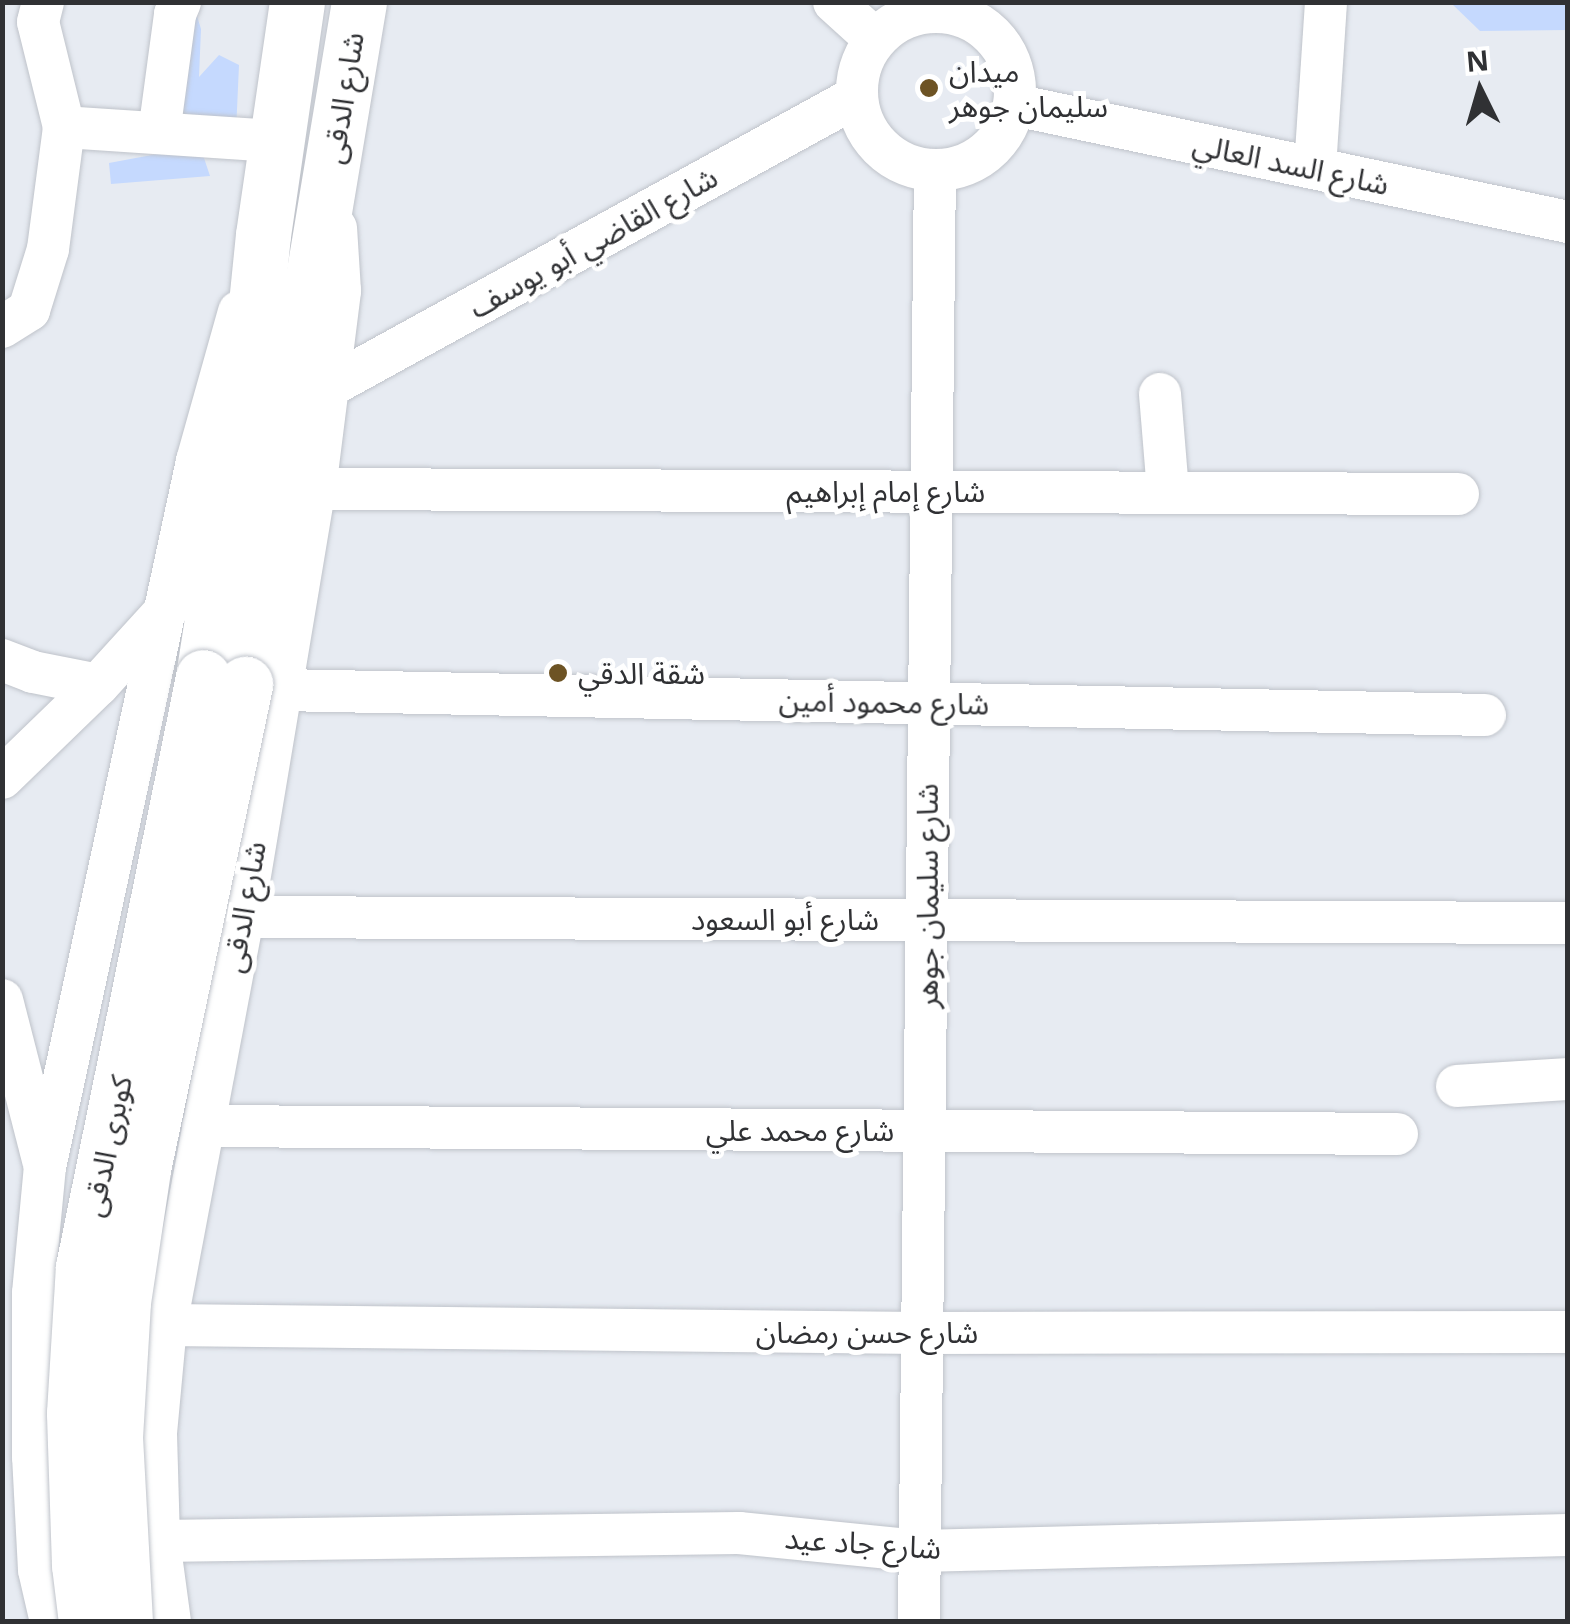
<!DOCTYPE html>
<meta charset="utf-8">
<style>
body{margin:0}
#map{position:relative;width:1570px;height:1624px;overflow:hidden;background:#e7ebf2;font-family:"Open Sans","Noto Sans Arabic",sans-serif}
div>[style]{position:absolute}
.green>*{inset:0;background:#c5d9fe}
.roads{filter:drop-shadow(0 0 2px #bfc3ca) drop-shadow(0 0 2px #bfc3ca)}
.minor>*{height:42px;margin:-21px;padding:0 21px;transform-origin:21px;border-radius:21px;background:#fff}
.minor>.ring{margin:-21px;padding:0;box-sizing:content-box;background:none;border:42px solid #fff;border-radius:50%}
.major>*{height:55px;margin:-27.5px;padding:0 27.5px;transform-origin:27.5px;border-radius:27.5px;background:#fff}
.bridges{filter:drop-shadow(0 0 2px #bfc3ca) drop-shadow(0 0 2px #bfc3ca)}
.major-bridge>*{height:55px;margin:-27.5px;padding:0 27.5px;transform-origin:27.5px;border-radius:27.5px;background:#fff}
.dots>*{width:28px;height:28px;translate:-50% -50%;box-sizing:border-box;border:5px solid #fff;border-radius:50%}
span{translate:-50% -50%;white-space:nowrap;text-align:center;line-height:1.15;-webkit-text-stroke:10px #fff;paint-order:stroke}
.poi-label{font-size:30px;color:#303134}
.left{translate:0 -50%;text-align:left}
.street-label{font-size:30px;color:#303134}
.frame{position:absolute;inset:0;border:5px solid #303134;pointer-events:none}
.north{position:absolute;left:1430px;top:40px;width:100px;height:100px;-webkit-text-stroke:8px #fff;paint-order:stroke;rotate:355deg;font-size:28px;font-weight:700;line-height:40px;text-align:center;color:#303134}
.north::after{content:'';display:block;margin:auto;width:35px;height:45px;background:#303134;clip-path:polygon(50% 0,100% 100%,50% 72%,0 100%)}
</style>
<div id="map">
<div class="green">
<i style="clip-path:polygon(193px 3px,201px 29px,199px 77px,219px 55px,239px 65px,236px 132px,171px 115px)"></i>
<i style="clip-path:polygon(1451px 3px,1567px 3px,1567px 30px,1480px 31px)"></i>
<i style="clip-path:polygon(200px 146px,210px 176px,111px 184px,109px 163px)"></i>
</div>
<div class="roads">
<div class="minor">
<i style="left:834px;top:2px;width:55px;rotate:42.1deg"></i>
<i class="ring" style="left:857px;top:12px;width:116px;height:116px"></i>
<i style="left:1015px;top:105px;width:565px;rotate:11.95deg"></i>
<i style="left:64px;top:127px;width:212px;rotate:3.8deg"></i>
<i style="left:159px;top:133px;width:120px;rotate:-82.3deg"></i>
<i style="left:175px;top:14px;width:13px;rotate:-67deg"></i>
<i style="left:1315px;top:168px;width:166px;rotate:-86.2deg"></i>
<i style="left:2px;top:327px;width:32px;rotate:-32deg"></i>
<i style="left:29px;top:310px;width:64px;rotate:-72.7deg"></i>
<i style="left:48px;top:249px;width:123px;rotate:-82.5deg"></i>
<i style="left:64px;top:127px;width:108px;rotate:-103.9deg"></i>
<i style="left:38px;top:22px;width:21px;rotate:-76deg"></i>
<i style="left:330px;top:386px;width:600px;rotate:-28.79deg"></i>
<i style="left:1160px;top:394px;width:98px;rotate:85.3deg"></i>
<i style="left:315px;top:489px;width:1143px;rotate:0.25deg"></i>
<i style="left:2px;top:660px;width:33px;rotate:21deg"></i>
<i style="left:33px;top:672px;width:66px;rotate:11.3deg"></i>
<i style="left:98px;top:685px;width:105px;rotate:-47.7deg"></i>
<i style="left:282px;top:690px;width:1203px;rotate:1.19deg"></i>
<i style="left:2px;top:778px;width:134px;rotate:-44.1deg"></i>
<i style="left:243px;top:917px;width:1325px;rotate:0.26deg"></i>
<i style="left:2px;top:1000px;width:165px;rotate:75.6deg"></i>
<i style="left:1457px;top:1086px;width:111px;rotate:-3.6deg"></i>
<i style="left:203px;top:1126px;width:1194px;rotate:0.38deg"></i>
<i style="left:166px;top:1325px;width:755px;rotate:0.61deg"></i>
<i style="left:921px;top:1333px;width:647px;rotate:-0.09deg"></i>
<i style="left:159px;top:1541px;width:580px;rotate:-0.79deg"></i>
<i style="left:739px;top:1533px;width:182px;rotate:5.7deg"></i>
<i style="left:920px;top:1551px;width:648px;rotate:-1.41deg"></i>
<i style="left:51px;top:1622px;width:53px;rotate:-103deg"></i>
<i style="left:39px;top:1570px;width:113px;rotate:-93deg"></i>
<i style="left:33px;top:1457px;width:164px;rotate:-90deg"></i>
<i style="left:33px;top:1293px;width:127px;rotate:-84.6deg"></i>
<i style="left:45px;top:1167px;width:722px;rotate:-77.85deg"></i>
<i style="left:197px;top:461px;width:155px;rotate:-74.3deg"></i>
<i style="left:170px;top:1622px;width:82px;rotate:-97.7deg"></i>
<i style="left:159px;top:1541px;width:108px;rotate:-91.6deg"></i>
<i style="left:156px;top:1433px;width:108px;rotate:-84.7deg"></i>
<i style="left:166px;top:1325px;width:415px;rotate:-79.3deg"></i>
<i style="left:243px;top:917px;width:434px;rotate:-80.5deg"></i>
<i style="left:315px;top:489px;width:200px;rotate:-82.8deg"></i>
<i style="left:340px;top:291px;width:63px;rotate:-93.6deg"></i>
<i style="left:919px;top:1622px;width:1451px;rotate:-89.37deg"></i>
</div>
<div class="major">
<i style="left:203px;top:677px;width:278px;rotate:-81.1deg"></i>
<i style="left:246px;top:402px;width:168px;rotate:-84.2deg"></i>
<i style="left:263px;top:235px;width:235px;rotate:-81.7deg"></i>
<i style="left:245px;top:684px;width:691px;rotate:-80.51deg"></i>
</div>
</div>
<div class="bridges">
<div class="major-bridge">
<i style="left:86px;top:1622px;width:57px;rotate:-97deg"></i>
<i style="left:79px;top:1565px;width:152px;rotate:-91.9deg"></i>
<i style="left:74px;top:1413px;width:146px;rotate:-86.5deg"></i>
<i style="left:83px;top:1267px;width:602px;rotate:-78.5deg"></i>
<i style="left:125px;top:1622px;width:185px;rotate:-93.1deg"></i>
<i style="left:115px;top:1437px;width:135px;rotate:-86.6deg"></i>
<i style="left:123px;top:1302px;width:134px;rotate:-81.4deg"></i>
<i style="left:143px;top:1169px;width:496px;rotate:-78.1deg"></i>
</div>
</div>
<div class="dots">
<i style="left:929px;top:88px;background:#6d5324"></i>
<i style="left:558px;top:673px;background:#6d5324"></i>
</div>
<div class="poi-label">
<span class="left" style="left:949px;top:88px">ميدان<br>سليمان جوهر</span>
<span class="left" style="left:578px;top:673px">شقة الدقي</span>
</div>
<div class="street-label">
<span style="left:343px;top:98px;rotate:-81deg">شارع الدقى</span>
<span style="left:1291px;top:164px;rotate:12deg">شارع السد العالي</span>
<span style="left:593px;top:242px;rotate:-29deg">شارع القاضي أبو يوسف</span>
<span style="left:886px;top:491px">شارع إمام إبراهيم</span>
<span style="left:884px;top:702px;rotate:1deg">شارع محمود أمين</span>
<span style="left:927px;top:896px;rotate:-90deg">شارع سليمان جوهر</span>
<span style="left:244px;top:907px;rotate:-80deg">شارع الدقى</span>
<span style="left:785px;top:919px">شارع أبو السعود</span>
<span style="left:800px;top:1130px">شارع محمد علي</span>
<span style="left:107px;top:1146px;rotate:-78deg">كوبرى الدقى</span>
<span style="left:867px;top:1332px">شارع حسن رمضان</span>
<span style="left:863px;top:1543px;rotate:4deg">شارع جاد عيد</span>
</div>
<div class="frame"></div>
<div class="north">N</div>
</div>
